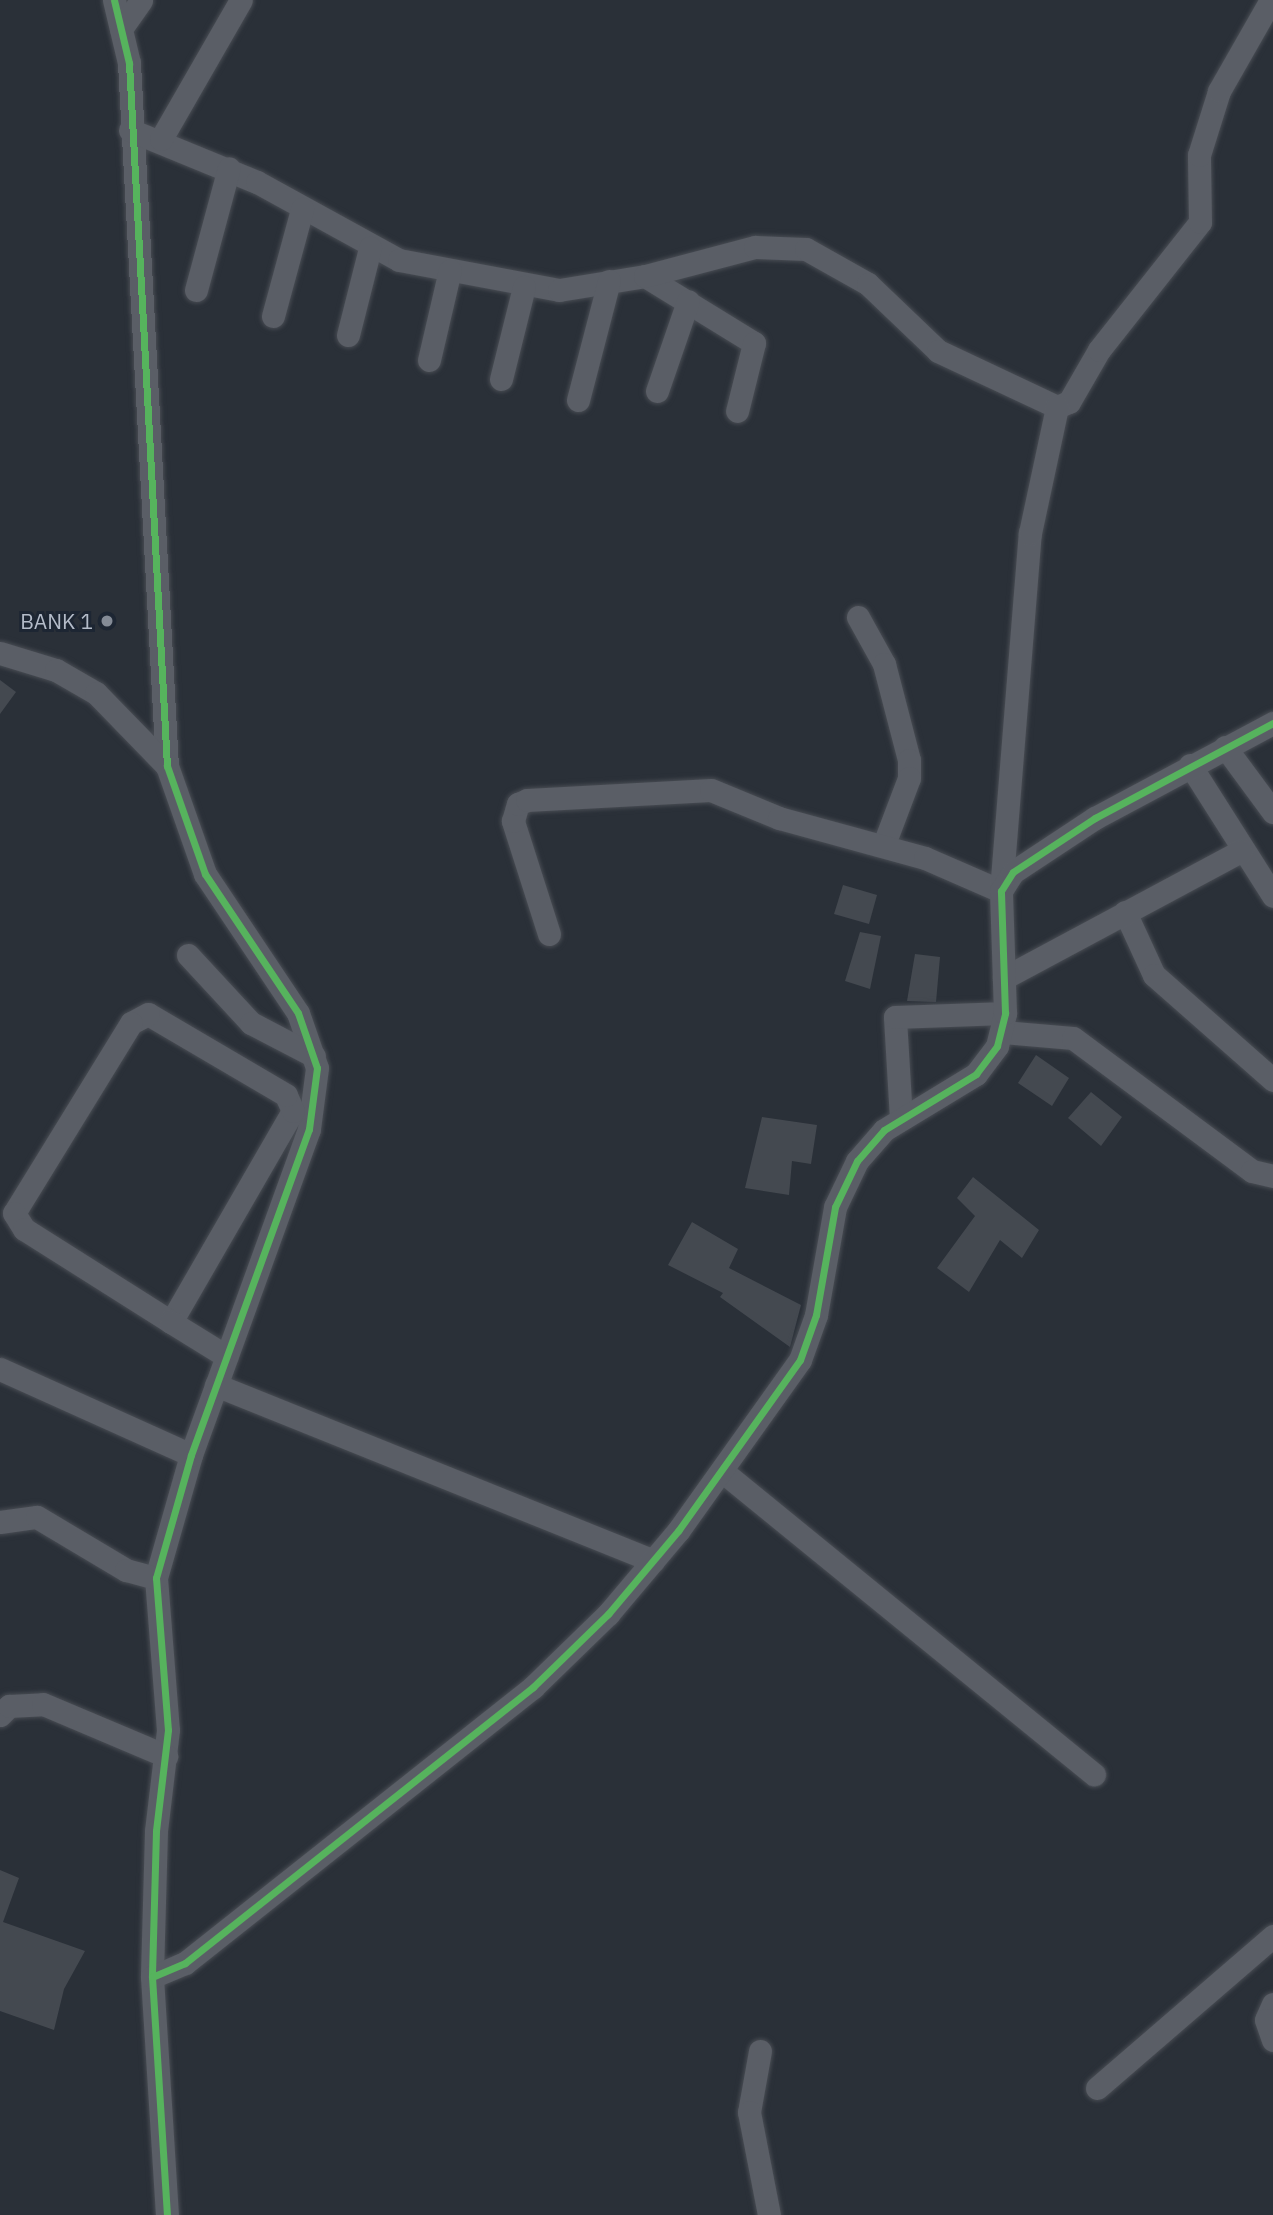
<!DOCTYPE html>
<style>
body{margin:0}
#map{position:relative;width:1273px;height:2215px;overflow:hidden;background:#2a3038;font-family:"IBM Plex Sans",sans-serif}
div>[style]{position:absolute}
.building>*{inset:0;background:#444950}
.roads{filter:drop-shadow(0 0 2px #484c53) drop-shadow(0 0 2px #484c53)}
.minor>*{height:23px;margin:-11.5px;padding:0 11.5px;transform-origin:11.5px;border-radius:11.5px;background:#5a5e66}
.cycleway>*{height:7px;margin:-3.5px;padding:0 3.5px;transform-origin:3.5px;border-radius:3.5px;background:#56b35d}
.dots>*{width:19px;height:19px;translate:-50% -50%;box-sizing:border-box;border:4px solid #1d2633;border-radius:50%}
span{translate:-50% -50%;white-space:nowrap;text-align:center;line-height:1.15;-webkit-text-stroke:6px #1d2633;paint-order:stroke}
.poi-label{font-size:21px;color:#b4bcc9}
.right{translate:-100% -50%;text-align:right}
</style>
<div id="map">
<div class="building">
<i style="clip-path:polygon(0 680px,16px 692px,0 714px)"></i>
<i style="clip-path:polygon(843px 885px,877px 895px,869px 924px,834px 914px)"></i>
<i style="clip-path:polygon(860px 932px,881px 936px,870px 989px,845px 981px)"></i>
<i style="clip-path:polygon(915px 954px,940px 957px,936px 1002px,907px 1001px)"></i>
<i style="clip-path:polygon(1036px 1055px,1069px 1078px,1052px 1106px,1018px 1083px)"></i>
<i style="clip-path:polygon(1091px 1092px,1122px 1117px,1101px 1146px,1068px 1118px)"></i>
<i style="clip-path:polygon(762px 1117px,817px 1125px,811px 1164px,792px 1161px,789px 1195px,745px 1188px)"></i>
<i style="clip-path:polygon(973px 1177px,1039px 1230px,1022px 1258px,1000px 1240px,969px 1292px,937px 1268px,975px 1216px,957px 1198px)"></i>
<i style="clip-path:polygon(692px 1222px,738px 1249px,729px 1268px,801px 1305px,790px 1347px,720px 1297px,723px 1293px,668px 1265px)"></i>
<i style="clip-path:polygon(0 1870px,19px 1878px,3px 1922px,85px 1951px,64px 1989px,54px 2030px,0 2011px)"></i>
</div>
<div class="roads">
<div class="minor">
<i style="left:114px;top:0;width:65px;rotate:76.6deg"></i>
<i style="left:129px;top:63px;width:704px;rotate:86.91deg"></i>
<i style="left:167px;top:766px;width:114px;rotate:70.6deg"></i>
<i style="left:205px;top:874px;width:167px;rotate:56.2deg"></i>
<i style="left:298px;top:1013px;width:58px;rotate:70.9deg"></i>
<i style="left:317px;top:1068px;width:62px;rotate:97.5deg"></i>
<i style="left:309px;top:1129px;width:347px;rotate:109.9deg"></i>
<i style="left:191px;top:1455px;width:128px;rotate:105.9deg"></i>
<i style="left:156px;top:1578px;width:152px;rotate:85.5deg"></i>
<i style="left:168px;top:1730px;width:102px;rotate:96.8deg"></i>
<i style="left:156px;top:1831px;width:146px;rotate:91.6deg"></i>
<i style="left:152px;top:1977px;width:238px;rotate:86.4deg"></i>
<i style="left:121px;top:29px;width:35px;rotate:-55deg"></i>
<i style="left:130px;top:130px;width:137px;rotate:22.3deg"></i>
<i style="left:257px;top:182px;width:162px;rotate:28.8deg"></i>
<i style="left:399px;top:260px;width:163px;rotate:10.6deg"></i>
<i style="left:559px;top:290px;width:87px;rotate:-9.2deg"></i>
<i style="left:645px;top:276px;width:128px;rotate:31.6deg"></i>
<i style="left:754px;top:343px;width:70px;rotate:104deg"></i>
<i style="left:161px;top:139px;width:160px;rotate:-60.1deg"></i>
<i style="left:645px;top:276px;width:114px;rotate:-14.8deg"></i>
<i style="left:755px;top:247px;width:51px;rotate:2.2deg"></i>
<i style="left:806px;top:249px;width:71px;rotate:29.4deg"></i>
<i style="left:868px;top:284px;width:97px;rotate:43.7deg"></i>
<i style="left:938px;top:351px;width:132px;rotate:25.2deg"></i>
<i style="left:1057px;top:407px;width:13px;rotate:-23deg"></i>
<i style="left:1069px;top:402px;width:60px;rotate:-60deg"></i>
<i style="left:1099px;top:350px;width:163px;rotate:-51.7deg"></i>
<i style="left:1200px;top:222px;width:67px;rotate:-90.9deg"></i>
<i style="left:1199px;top:155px;width:67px;rotate:-72.6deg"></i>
<i style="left:1219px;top:91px;width:105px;rotate:-60.3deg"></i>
<i style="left:196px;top:290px;width:126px;rotate:-74.9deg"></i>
<i style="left:273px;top:316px;width:111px;rotate:-74.8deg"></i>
<i style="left:348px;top:335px;width:90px;rotate:-75.8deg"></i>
<i style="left:429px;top:360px;width:92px;rotate:-76.9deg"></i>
<i style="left:501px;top:379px;width:95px;rotate:-76deg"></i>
<i style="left:657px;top:391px;width:95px;rotate:-71deg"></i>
<i style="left:578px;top:400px;width:123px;rotate:-75.4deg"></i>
<i style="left:858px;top:617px;width:54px;rotate:61deg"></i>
<i style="left:884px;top:664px;width:99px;rotate:75.4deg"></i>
<i style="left:909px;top:760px;width:18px;rotate:90deg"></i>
<i style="left:909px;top:778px;width:71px;rotate:110.7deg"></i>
<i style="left:0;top:653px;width:59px;rotate:16.9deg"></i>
<i style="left:56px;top:670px;width:46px;rotate:29.9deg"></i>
<i style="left:96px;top:693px;width:102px;rotate:45.8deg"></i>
<i style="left:1225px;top:747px;width:81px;rotate:53.6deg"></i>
<i style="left:1190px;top:765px;width:155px;rotate:57.6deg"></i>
<i style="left:1125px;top:912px;width:69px;rotate:65.3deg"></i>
<i style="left:1154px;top:975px;width:159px;rotate:41.4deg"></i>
<i style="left:549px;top:934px;width:119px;rotate:-107.7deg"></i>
<i style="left:513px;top:821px;width:18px;rotate:-74deg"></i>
<i style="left:518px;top:804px;width:10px;rotate:-24deg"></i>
<i style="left:527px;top:800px;width:184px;rotate:-3.1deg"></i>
<i style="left:711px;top:790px;width:74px;rotate:22.4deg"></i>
<i style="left:779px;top:818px;width:151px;rotate:15.3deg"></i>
<i style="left:925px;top:858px;width:83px;rotate:23.5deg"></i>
<i style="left:1001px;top:891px;width:359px;rotate:-85.4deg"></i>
<i style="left:1030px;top:533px;width:129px;rotate:-77.9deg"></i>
<i style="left:188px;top:955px;width:93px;rotate:47.2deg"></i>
<i style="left:251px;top:1023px;width:71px;rotate:27.6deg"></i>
<i style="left:1004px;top:978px;width:269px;rotate:-28.2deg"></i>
<i style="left:1003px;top:1032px;width:70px;rotate:4.9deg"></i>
<i style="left:1073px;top:1038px;width:223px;rotate:36.6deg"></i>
<i style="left:1252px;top:1171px;width:22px;rotate:13deg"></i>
<i style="left:901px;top:1119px;width:102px;rotate:-93.4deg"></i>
<i style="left:895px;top:1017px;width:110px;rotate:-2.1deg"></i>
<i style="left:171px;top:1322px;width:244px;rotate:-60deg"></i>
<i style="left:293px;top:1111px;width:17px;rotate:-114deg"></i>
<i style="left:286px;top:1095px;width:160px;rotate:-149.6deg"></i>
<i style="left:148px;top:1014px;width:19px;rotate:152deg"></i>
<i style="left:131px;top:1023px;width:223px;rotate:121.6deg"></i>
<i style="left:14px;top:1213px;width:19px;rotate:58deg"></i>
<i style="left:24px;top:1229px;width:174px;rotate:32.3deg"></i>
<i style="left:171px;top:1322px;width:65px;rotate:31.7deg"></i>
<i style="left:0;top:1369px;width:209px;rotate:24.2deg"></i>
<i style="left:216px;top:1385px;width:471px;rotate:21.9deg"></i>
<i style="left:722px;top:1471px;width:480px;rotate:39.2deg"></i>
<i style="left:0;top:1522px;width:37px;rotate:-8deg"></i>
<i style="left:37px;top:1517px;width:104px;rotate:30.8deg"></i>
<i style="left:126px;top:1570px;width:31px;rotate:15deg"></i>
<i style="left:0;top:1715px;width:13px;rotate:-45deg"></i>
<i style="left:9px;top:1706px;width:34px;rotate:-3deg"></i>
<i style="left:43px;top:1704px;width:134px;rotate:22.9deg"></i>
<i style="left:152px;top:1977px;width:36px;rotate:-23deg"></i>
<i style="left:185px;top:1963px;width:444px;rotate:-38.4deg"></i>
<i style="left:533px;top:1687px;width:105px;rotate:-44.2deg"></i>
<i style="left:608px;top:1614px;width:109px;rotate:-49.9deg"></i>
<i style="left:678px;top:1531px;width:210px;rotate:-54.5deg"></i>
<i style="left:800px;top:1360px;width:48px;rotate:-70.4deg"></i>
<i style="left:816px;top:1315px;width:110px;rotate:-80deg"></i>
<i style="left:835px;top:1207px;width:51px;rotate:-64.4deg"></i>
<i style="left:857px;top:1161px;width:41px;rotate:-48.9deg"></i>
<i style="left:884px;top:1130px;width:108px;rotate:-31.3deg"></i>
<i style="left:976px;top:1074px;width:35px;rotate:-53deg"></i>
<i style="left:997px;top:1046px;width:34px;rotate:-76deg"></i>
<i style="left:1005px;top:1013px;width:122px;rotate:-91.9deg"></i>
<i style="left:1001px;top:891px;width:22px;rotate:-58deg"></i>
<i style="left:1013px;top:872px;width:98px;rotate:-33.4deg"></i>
<i style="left:1095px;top:818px;width:202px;rotate:-28.1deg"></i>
<i style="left:1273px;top:2004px;width:17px;rotate:114deg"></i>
<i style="left:1266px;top:2020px;width:21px;rotate:71deg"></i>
<i style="left:760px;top:2051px;width:62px;rotate:100.2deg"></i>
<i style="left:749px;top:2112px;width:105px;rotate:79deg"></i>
<i style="left:1097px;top:2088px;width:233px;rotate:-40.8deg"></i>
</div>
</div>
<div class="cycleway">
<i style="left:114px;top:0;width:65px;rotate:76.6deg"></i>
<i style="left:129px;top:63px;width:704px;rotate:86.91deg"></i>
<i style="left:167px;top:766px;width:114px;rotate:70.6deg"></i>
<i style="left:205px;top:874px;width:167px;rotate:56.2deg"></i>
<i style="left:298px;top:1013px;width:58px;rotate:70.9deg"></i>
<i style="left:317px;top:1068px;width:62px;rotate:97.5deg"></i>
<i style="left:309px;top:1129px;width:347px;rotate:109.9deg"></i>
<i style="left:191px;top:1455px;width:128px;rotate:105.9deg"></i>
<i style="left:156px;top:1578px;width:152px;rotate:85.5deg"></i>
<i style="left:168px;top:1730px;width:102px;rotate:96.8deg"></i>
<i style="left:156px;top:1831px;width:146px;rotate:91.6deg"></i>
<i style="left:152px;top:1977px;width:238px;rotate:86.4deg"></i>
<i style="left:152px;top:1977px;width:36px;rotate:-23deg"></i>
<i style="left:185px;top:1963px;width:444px;rotate:-38.4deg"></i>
<i style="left:533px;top:1687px;width:105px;rotate:-44.2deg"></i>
<i style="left:608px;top:1614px;width:109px;rotate:-49.9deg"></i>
<i style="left:678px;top:1531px;width:210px;rotate:-54.5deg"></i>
<i style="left:800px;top:1360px;width:48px;rotate:-70.4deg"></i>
<i style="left:816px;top:1315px;width:110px;rotate:-80deg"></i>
<i style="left:835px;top:1207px;width:51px;rotate:-64.4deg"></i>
<i style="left:857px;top:1161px;width:41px;rotate:-48.9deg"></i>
<i style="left:884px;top:1130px;width:108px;rotate:-31.3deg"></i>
<i style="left:976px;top:1074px;width:35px;rotate:-53deg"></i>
<i style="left:997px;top:1046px;width:34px;rotate:-76deg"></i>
<i style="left:1005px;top:1013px;width:122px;rotate:-91.9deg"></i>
<i style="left:1001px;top:891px;width:22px;rotate:-58deg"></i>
<i style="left:1013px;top:872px;width:98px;rotate:-33.4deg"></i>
<i style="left:1095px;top:818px;width:202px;rotate:-28.1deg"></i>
</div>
<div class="dots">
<i style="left:107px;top:621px;background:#848b96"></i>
</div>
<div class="poi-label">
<span class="right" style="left:93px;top:621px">BANK 1</span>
</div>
</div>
